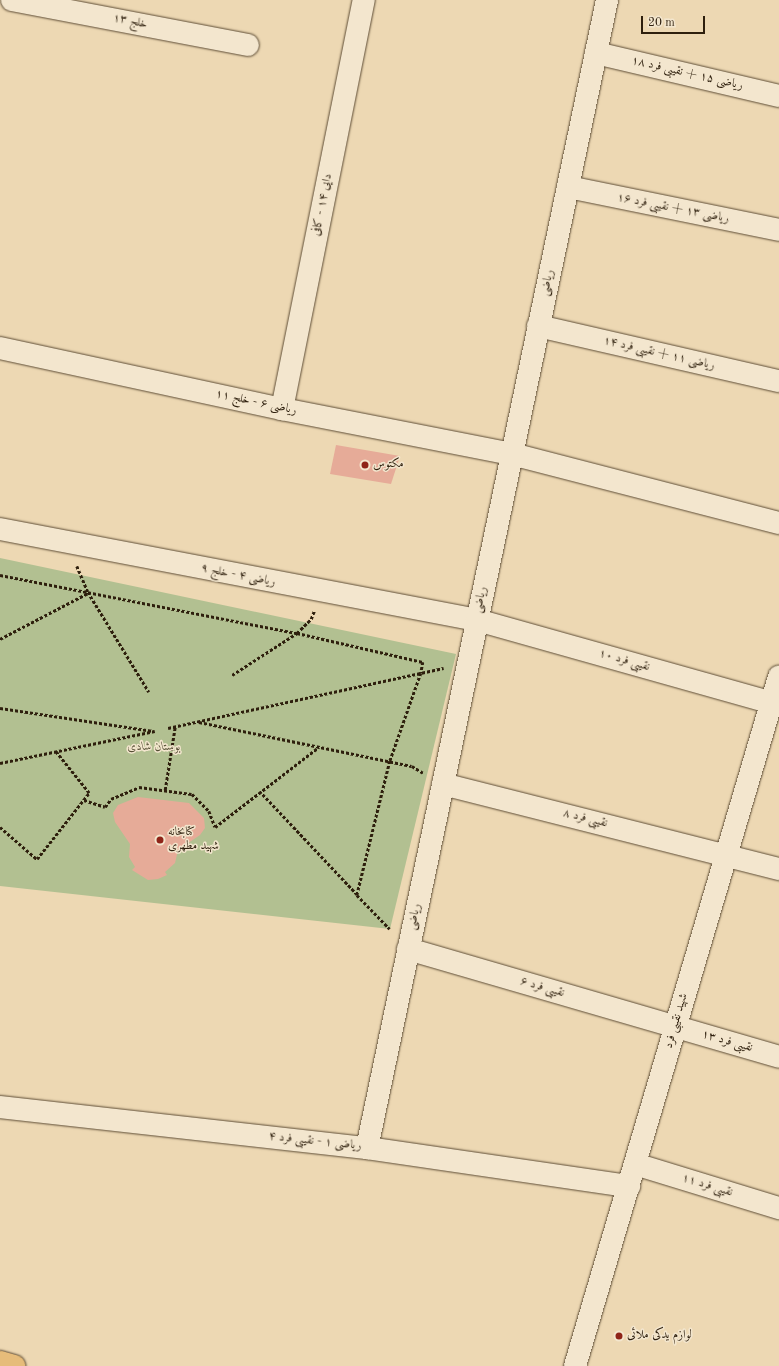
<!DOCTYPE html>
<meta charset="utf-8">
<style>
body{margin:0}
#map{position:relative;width:779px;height:1366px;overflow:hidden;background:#edd8b3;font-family:"Old Standard TT",Amiri,serif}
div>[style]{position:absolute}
.green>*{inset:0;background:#b2c091}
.building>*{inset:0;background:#e6ab98}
.path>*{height:2.5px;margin-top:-1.25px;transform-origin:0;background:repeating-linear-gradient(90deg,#2e1f0d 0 3px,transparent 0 5px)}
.roads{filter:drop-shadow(0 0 1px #5e4d36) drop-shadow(0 0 1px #5e4d36)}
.minor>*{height:22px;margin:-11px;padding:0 11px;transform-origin:11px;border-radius:11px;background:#f3e6ce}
.major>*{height:22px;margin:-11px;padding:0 11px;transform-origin:11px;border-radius:11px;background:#e6bc7a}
.dots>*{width:11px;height:11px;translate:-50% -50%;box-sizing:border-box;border:2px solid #f3e6ce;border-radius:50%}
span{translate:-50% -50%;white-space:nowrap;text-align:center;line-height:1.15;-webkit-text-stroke:3px #f3e6ce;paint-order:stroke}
.street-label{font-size:12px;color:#2e1f0d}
.poi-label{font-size:12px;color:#2e1f0d}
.left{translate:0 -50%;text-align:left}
.park-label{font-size:12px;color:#564f35;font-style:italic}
.scale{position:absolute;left:641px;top:16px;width:64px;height:18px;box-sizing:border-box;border:2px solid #2e1f0d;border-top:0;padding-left:5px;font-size:12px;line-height:14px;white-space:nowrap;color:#2e1f0d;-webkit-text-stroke:3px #f3e6ce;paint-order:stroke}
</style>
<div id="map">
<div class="green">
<i style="clip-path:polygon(0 558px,456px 654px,390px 929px,0 886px)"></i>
</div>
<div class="building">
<i style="clip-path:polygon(336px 445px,400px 456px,391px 484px,330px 474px)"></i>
<i style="clip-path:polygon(138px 797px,189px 803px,204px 818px,205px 828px,200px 835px,178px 850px,175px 863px,165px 872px,167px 875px,158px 879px,148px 880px,132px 870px,135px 867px,129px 857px,130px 844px,115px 822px,113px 813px,118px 805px)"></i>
</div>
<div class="path">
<i style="left:77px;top:566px;width:28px;rotate:67deg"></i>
<i style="left:88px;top:592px;width:117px;rotate:58.6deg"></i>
<i style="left:0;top:575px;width:303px;rotate:11.1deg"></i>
<i style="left:297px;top:633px;width:129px;rotate:13deg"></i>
<i style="left:423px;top:662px;width:11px;rotate:100deg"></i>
<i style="left:421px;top:673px;width:93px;rotate:109.4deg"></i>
<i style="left:390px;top:761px;width:138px;rotate:103.8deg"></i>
<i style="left:357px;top:895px;width:141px;rotate:-133.3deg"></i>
<i style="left:0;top:639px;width:99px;rotate:-27.6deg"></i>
<i style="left:232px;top:675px;width:77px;rotate:-32.9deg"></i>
<i style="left:297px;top:633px;width:20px;rotate:-45deg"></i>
<i style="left:311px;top:619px;width:9px;rotate:-69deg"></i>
<i style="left:0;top:708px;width:155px;rotate:8.5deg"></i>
<i style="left:199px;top:722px;width:217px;rotate:11.7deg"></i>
<i style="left:412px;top:766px;width:13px;rotate:32deg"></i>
<i style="left:168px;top:728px;width:282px;rotate:-12.3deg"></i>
<i style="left:0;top:763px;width:158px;rotate:-11.7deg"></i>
<i style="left:165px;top:790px;width:64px;rotate:-81deg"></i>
<i style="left:84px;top:800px;width:22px;rotate:18deg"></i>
<i style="left:105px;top:807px;width:10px;rotate:-53deg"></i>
<i style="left:111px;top:799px;width:30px;rotate:-23deg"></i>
<i style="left:139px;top:787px;width:53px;rotate:7.5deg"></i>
<i style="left:192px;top:794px;width:24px;rotate:45deg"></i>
<i style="left:209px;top:811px;width:17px;rotate:69deg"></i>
<i style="left:215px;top:827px;width:131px;rotate:-37.6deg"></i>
<i style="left:0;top:827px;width:49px;rotate:40.9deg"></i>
<i style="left:37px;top:859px;width:84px;rotate:-51.8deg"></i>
<i style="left:89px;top:793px;width:53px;rotate:-128.8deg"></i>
<i style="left:357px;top:895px;width:47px;rotate:45.9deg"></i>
</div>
<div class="roads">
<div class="minor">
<i style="left:12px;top:0;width:240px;rotate:10.8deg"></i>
<i style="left:596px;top:53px;width:188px;rotate:13.2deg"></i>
<i style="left:568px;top:187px;width:215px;rotate:11.5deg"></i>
<i style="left:538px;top:326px;width:247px;rotate:12.9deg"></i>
<i style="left:0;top:348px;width:289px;rotate:12.2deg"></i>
<i style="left:282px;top:409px;width:234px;rotate:11.1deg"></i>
<i style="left:512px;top:454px;width:276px;rotate:14.5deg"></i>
<i style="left:282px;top:409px;width:417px;rotate:-78.7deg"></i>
<i style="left:0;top:529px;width:486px;rotate:10.8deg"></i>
<i style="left:477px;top:620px;width:314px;rotate:15.7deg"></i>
<i style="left:443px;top:784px;width:347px;rotate:14.2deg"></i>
<i style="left:408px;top:949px;width:386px;rotate:16.2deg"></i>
<i style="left:0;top:1107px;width:369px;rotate:6.4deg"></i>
<i style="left:367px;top:1148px;width:265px;rotate:8.3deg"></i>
<i style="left:367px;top:1148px;width:1173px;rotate:-78.19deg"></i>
<i style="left:635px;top:1164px;width:151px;rotate:17deg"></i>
<i style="left:575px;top:1366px;width:719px;rotate:-73.51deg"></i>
</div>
<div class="major">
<i style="left:0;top:1362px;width:15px;rotate:16deg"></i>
</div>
</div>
<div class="dots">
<i style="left:365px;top:465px;background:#8f2418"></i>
<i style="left:160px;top:840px;background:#8f2418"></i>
<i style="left:619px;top:1336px;background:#8f2418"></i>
</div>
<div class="street-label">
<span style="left:130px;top:22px;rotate:11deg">خلج ۱۳</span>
<span style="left:687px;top:74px;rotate:13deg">ریاضی ۱۵ + نقیبی فرد ۱۸</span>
<span style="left:323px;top:205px;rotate:-79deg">دایی ۱۴ - کافی</span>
<span style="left:673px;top:209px;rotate:11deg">ریاضی ۱۳ + نقیبی فرد ۱۶</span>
<span style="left:548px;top:283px;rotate:-78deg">ریاضی</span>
<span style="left:659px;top:354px;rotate:13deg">ریاضی ۱۱ + نقیبی فرد ۱۴</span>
<span style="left:256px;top:403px;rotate:12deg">ریاضی ۶ - خلج ۱۱</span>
<span style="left:238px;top:576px;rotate:11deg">ریاضی ۴ - خلج ۹</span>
<span style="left:481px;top:600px;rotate:-78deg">ریاضی</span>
<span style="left:624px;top:661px;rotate:16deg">نقیبی فرد ۱۰</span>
<span style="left:585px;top:819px;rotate:14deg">نقیبی فرد ۸</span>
<span style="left:415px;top:917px;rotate:-78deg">ریاضی</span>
<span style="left:542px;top:988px;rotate:16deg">نقیبی فرد ۶</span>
<span style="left:677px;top:1021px;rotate:-74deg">شهید نقیبی فرد</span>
<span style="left:727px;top:1042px;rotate:16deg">نقیبی فرد ۱۳</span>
<span style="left:315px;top:1142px;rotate:6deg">ریاضی ۱ - نقیبی فرد ۴</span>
<span style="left:707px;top:1186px;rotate:17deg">نقیبی فرد ۱۱</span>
</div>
<div class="poi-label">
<span class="left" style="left:373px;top:465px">مکتوس</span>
<span class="left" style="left:168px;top:840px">کتابخانه<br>شهید مطهری</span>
<span class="left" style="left:627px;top:1336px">لوازم یدکی ملائی</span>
</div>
<div class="park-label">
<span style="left:154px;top:748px">بوستان شادی</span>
</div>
<div class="scale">20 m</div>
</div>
